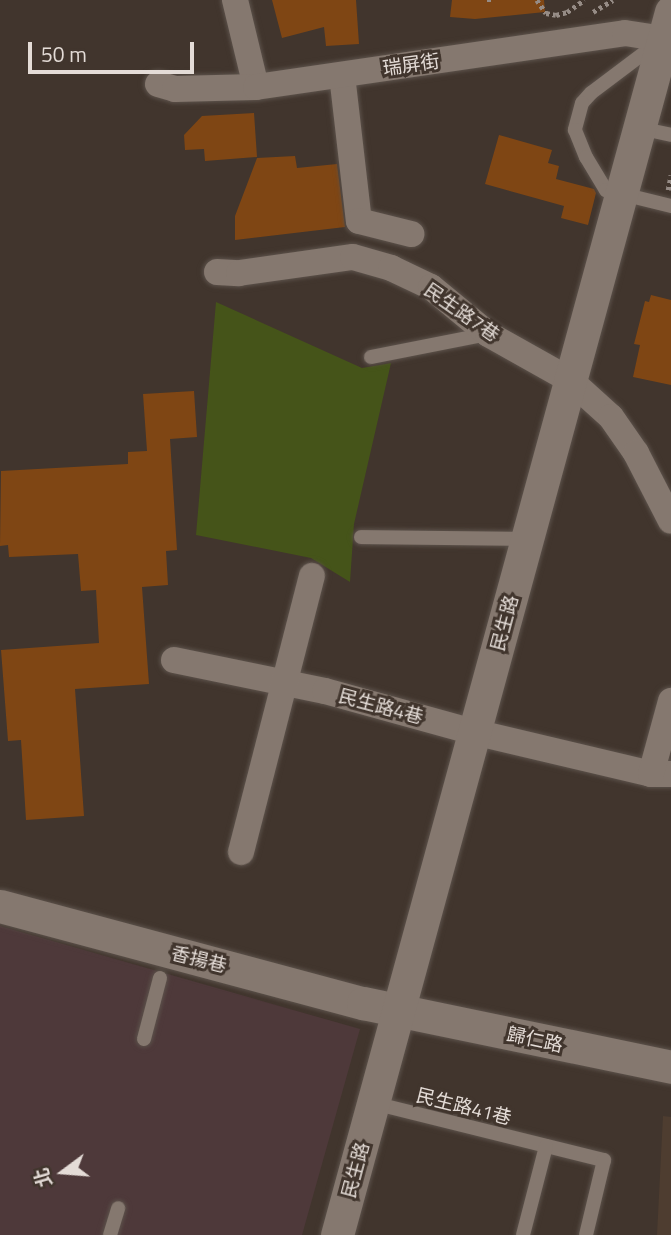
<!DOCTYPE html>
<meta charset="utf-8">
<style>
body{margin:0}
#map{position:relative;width:671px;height:1235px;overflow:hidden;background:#41352d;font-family:"Titillium Web","Noto Sans TC",sans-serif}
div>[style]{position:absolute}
.commercial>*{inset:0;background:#4e393a}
.built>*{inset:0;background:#4e3d30}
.green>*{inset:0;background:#455419}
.building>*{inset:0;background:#7f4614}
.path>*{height:4.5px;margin-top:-2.25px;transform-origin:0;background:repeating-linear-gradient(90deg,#968c86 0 3.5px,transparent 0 7px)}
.roads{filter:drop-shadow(0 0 2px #5c524b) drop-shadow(0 0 2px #5c524b)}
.service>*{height:14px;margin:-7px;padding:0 7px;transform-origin:7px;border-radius:7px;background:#85786f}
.minor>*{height:26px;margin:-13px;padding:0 13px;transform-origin:13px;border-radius:13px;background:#85786f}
.tertiary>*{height:33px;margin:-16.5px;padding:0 16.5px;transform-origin:16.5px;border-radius:16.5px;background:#85786f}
span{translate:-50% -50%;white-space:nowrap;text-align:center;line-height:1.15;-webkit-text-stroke:6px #41352d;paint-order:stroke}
.street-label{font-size:19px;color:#e4dcd7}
.north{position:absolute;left:28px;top:1137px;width:70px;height:70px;-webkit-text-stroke:5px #41352d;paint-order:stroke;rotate:254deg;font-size:19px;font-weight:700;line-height:28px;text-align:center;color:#e4dcd7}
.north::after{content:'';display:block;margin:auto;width:24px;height:32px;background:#e4dcd7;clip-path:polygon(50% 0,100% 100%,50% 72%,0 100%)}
.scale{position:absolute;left:28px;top:42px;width:166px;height:32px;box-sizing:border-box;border:4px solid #e4dcd7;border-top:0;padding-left:9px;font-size:21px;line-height:24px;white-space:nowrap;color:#e4dcd7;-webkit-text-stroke:5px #41352d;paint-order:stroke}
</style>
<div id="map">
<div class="commercial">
<i style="clip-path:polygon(0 926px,360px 1029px,302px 1235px,0 1235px)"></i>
</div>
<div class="built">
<i style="clip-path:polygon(663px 1116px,671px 1117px,671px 1235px,657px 1235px)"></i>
</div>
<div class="green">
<i style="clip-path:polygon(216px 302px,362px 368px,391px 363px,354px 524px,350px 582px,311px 558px,196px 535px)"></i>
</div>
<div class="building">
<i style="clip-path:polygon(272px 0,356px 0,359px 44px,326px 46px,324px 27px,282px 38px)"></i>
<i style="clip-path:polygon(452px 0,544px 0,545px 12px,475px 19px,450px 17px)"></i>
<i style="clip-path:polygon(254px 113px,257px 157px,205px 161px,204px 149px,185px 150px,184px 135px,202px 116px)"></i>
<i style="clip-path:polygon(499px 135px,552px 150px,548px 163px,559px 166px,556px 179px,594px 189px,596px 193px,588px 225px,561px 218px,564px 206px,485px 184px)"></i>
<i style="clip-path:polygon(295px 156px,297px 168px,337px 164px,345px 227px,235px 240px,235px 216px,257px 158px)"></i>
<i style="clip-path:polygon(651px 295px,671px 300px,671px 385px,633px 377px,640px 345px,634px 344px,645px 301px,649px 302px)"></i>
<i style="clip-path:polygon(194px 391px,197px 437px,170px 439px,177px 550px,166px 551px,168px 585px,142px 587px,149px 684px,75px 689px,84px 816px,26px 820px,21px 740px,8px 741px,1px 650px,99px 643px,96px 590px,81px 591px,78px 554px,9px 557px,8px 545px,0 546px,1px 471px,128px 464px,128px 452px,147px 451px,143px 394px)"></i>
</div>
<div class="path">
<i style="left:487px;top:0;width:5px"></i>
<i style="left:537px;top:0;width:16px;rotate:55deg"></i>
<i style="left:546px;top:13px;width:10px;rotate:11deg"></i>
<i style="left:556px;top:15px;width:11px;rotate:-15deg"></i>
<i style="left:567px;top:12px;width:21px;rotate:-35deg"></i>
<i style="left:593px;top:12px;width:23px;rotate:-31deg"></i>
<i style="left:668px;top:190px;width:15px;rotate:-79deg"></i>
</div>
<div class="roads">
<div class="service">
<i style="left:656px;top:44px;width:81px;rotate:143deg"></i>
<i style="left:591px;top:93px;width:13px;rotate:132deg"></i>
<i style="left:582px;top:103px;width:28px;rotate:105deg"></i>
<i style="left:575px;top:130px;width:29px;rotate:68deg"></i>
<i style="left:586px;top:157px;width:39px;rotate:59deg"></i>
<i style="left:606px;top:190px;width:67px;rotate:13.8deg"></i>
<i style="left:639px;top:128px;width:33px;rotate:12deg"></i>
<i style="left:371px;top:357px;width:119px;rotate:-11.1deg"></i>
<i style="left:361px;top:537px;width:166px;rotate:0.7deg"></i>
<i style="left:144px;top:1039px;width:63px;rotate:-75.3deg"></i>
<i style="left:373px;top:1103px;width:238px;rotate:13.9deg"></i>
<i style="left:604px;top:1160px;width:77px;rotate:103.5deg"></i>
<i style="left:110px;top:1235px;width:28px;rotate:-73deg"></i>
<i style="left:523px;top:1235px;width:92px;rotate:-75.5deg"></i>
</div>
<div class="minor">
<i style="left:235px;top:0;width:89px;rotate:76.4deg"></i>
<i style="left:342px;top:75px;width:147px;rotate:83.4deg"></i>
<i style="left:359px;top:221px;width:54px;rotate:14deg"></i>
<i style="left:158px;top:84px;width:18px;rotate:16deg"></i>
<i style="left:175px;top:89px;width:81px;rotate:-1.4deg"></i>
<i style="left:256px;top:87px;width:373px;rotate:-8.3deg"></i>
<i style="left:625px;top:33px;width:38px;rotate:9deg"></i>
<i style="left:217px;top:272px;width:22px;rotate:3deg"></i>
<i style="left:239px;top:273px;width:115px;rotate:-8deg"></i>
<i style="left:353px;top:257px;width:40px;rotate:16deg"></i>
<i style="left:391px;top:268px;width:44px;rotate:25.4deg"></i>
<i style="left:431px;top:287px;width:74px;rotate:39.5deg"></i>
<i style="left:488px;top:334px;width:94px;rotate:29.3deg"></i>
<i style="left:570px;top:380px;width:55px;rotate:42.1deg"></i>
<i style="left:611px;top:417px;width:44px;rotate:55.2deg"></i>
<i style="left:636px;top:453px;width:76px;rotate:62.8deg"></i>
<i style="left:174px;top:660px;width:154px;rotate:11.6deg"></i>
<i style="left:325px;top:691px;width:155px;rotate:15.4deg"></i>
<i style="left:474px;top:732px;width:182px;rotate:13.3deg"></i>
<i style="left:651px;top:774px;width:20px"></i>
<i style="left:651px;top:774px;width:76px;rotate:-74.7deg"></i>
<i style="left:241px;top:852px;width:285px;rotate:-75.6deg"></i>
</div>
<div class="tertiary">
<i style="left:0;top:906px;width:376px;rotate:15deg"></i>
<i style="left:363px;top:1003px;width:315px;rotate:11.7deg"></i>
<i style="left:337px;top:1235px;width:1268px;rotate:-74.73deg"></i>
</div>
</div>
<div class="street-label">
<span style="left:411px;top:64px;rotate:-8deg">瑞屏街</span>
<span style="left:462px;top:312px;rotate:35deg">民生路7巷</span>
<span style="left:504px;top:623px;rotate:-75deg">民生路</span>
<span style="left:381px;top:706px;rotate:15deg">民生路4巷</span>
<span style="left:199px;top:959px;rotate:14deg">香揚巷</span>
<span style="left:535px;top:1039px;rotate:12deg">歸仁路</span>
<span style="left:464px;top:1106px;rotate:14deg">民生路41巷</span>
<span style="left:355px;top:1170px;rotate:-75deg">民生路</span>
</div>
<div class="north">北</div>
<div class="scale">50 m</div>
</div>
